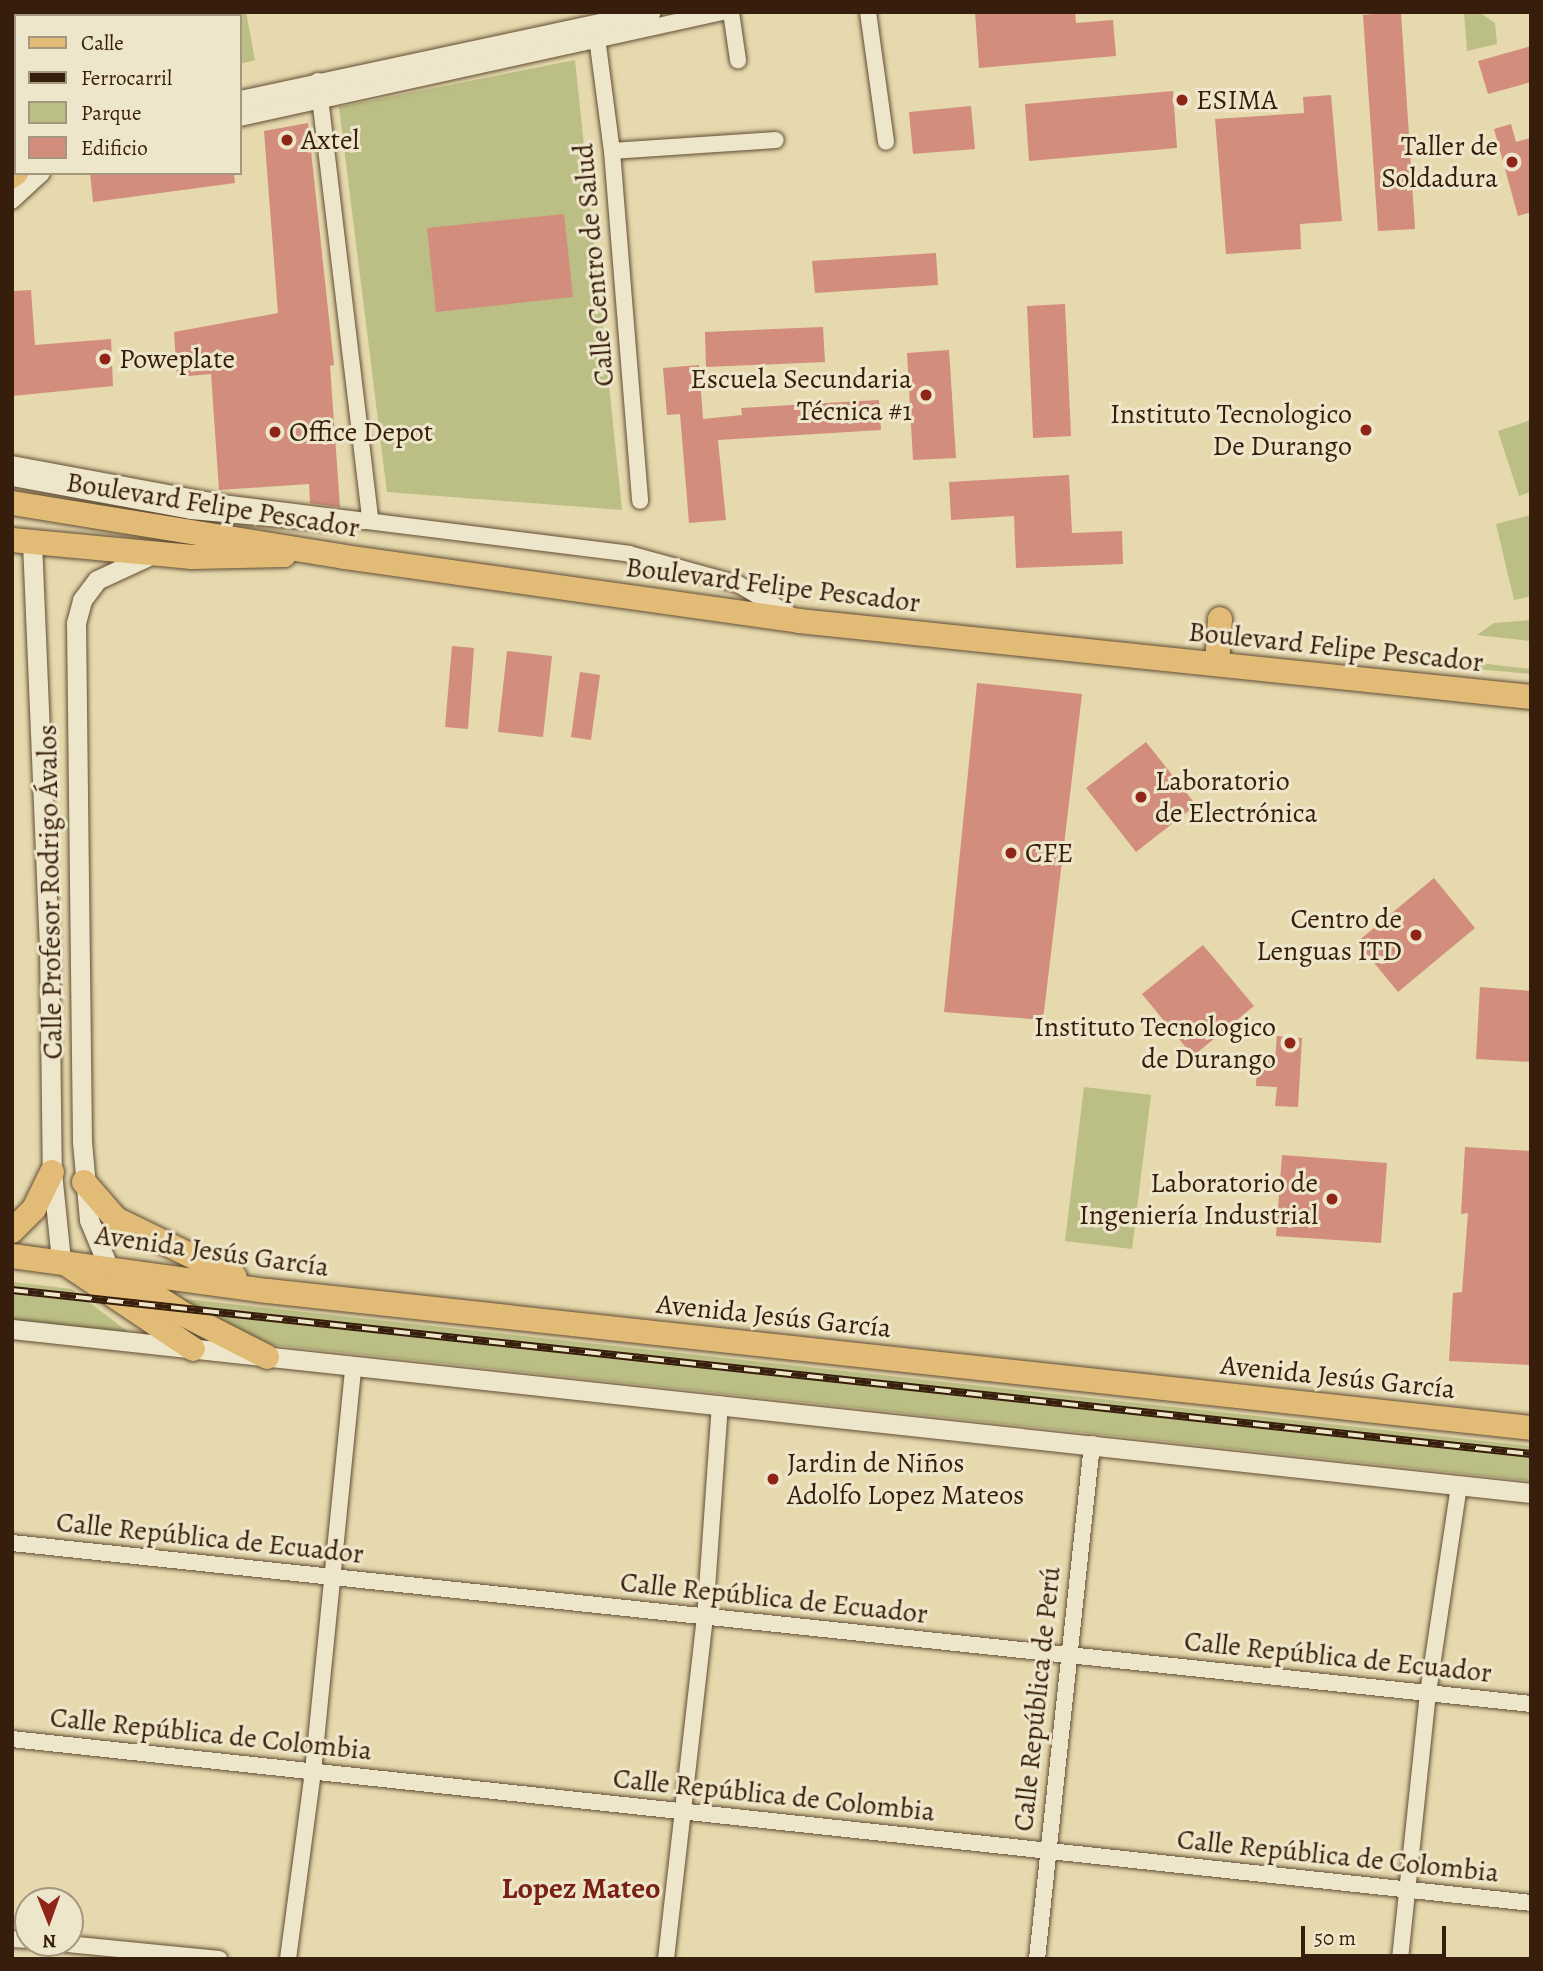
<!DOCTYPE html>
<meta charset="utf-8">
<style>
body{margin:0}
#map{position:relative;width:1543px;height:1971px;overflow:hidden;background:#e5d9ad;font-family:Alegreya,serif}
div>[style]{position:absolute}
.green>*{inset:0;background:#bbbe85}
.building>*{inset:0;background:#d28d7d}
.roads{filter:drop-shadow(0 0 2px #624c34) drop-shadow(0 0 2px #624c34)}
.minor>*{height:16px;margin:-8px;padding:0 8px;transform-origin:8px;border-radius:8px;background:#eee6ca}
.tertiary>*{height:19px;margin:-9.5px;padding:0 9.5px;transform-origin:9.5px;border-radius:9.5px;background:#eee6ca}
.primary>*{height:24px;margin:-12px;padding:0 12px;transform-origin:12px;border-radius:12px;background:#e2bc76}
.rail>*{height:8px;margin-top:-4px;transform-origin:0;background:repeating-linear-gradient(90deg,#eee6ca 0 16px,#371d0b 0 32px);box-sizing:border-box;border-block:2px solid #371d0b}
.dots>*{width:19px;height:19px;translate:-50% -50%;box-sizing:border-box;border:4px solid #eee6ca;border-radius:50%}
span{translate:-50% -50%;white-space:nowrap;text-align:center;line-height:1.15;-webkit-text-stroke:6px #eee6ca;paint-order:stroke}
.poi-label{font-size:28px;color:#371d0b}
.left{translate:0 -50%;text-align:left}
.right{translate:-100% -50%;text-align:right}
.street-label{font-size:28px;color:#371d0b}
.neighbourhood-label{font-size:30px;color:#7a1f14;font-weight:700}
.frame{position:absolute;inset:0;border:14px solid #371d0b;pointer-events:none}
.legend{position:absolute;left:14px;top:14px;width:228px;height:161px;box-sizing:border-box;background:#eee6ca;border:2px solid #a5967e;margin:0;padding:9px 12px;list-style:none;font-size:21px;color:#371d0b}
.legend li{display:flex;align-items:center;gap:14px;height:35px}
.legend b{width:35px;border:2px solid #a5967e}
.north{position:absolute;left:14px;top:1887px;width:70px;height:70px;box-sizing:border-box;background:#eee6ca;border:2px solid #a5967e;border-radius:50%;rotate:179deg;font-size:19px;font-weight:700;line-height:28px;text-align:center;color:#371d0b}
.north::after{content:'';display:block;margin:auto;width:24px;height:32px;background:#8f2418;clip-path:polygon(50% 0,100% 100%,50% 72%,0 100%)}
.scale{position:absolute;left:1301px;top:1926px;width:145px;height:32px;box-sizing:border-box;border:4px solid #371d0b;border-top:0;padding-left:9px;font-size:21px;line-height:24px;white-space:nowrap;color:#371d0b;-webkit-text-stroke:5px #eee6ca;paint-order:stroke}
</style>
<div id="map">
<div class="green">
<i style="clip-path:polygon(225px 12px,246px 12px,255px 60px,240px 64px,240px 16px,221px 16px)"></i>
<i style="clip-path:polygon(1464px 12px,1479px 12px,1495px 23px,1497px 44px,1467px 51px)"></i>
<i style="clip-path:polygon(575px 60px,622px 510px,387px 492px,339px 107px)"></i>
<i style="clip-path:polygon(1531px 420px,1531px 492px,1519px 496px,1498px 431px)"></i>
<i style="clip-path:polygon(1531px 515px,1531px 596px,1514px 600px,1496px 524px)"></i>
<i style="clip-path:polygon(1531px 620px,1531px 641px,1477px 635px,1494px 623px)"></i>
<i style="clip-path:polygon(1453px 660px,1531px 669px,1531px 674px,1453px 667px)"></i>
<i style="clip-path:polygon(1084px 1087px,1151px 1095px,1132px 1249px,1065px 1241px)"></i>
<i style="clip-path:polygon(12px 1282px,72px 1289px,128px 1332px,68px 1332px,12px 1319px)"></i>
<i style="clip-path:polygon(167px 1297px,1531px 1446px,1531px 1481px,273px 1345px)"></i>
</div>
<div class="building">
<i style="clip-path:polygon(975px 12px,1075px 12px,1076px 23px,1113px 20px,1116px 56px,979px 68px)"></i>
<i style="clip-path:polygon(1401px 12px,1415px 229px,1378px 231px,1363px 15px)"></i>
<i style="clip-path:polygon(1531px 46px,1531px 82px,1488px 94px,1478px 61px)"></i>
<i style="clip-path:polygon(1173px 91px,1177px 148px,1029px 161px,1025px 104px)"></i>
<i style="clip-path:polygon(1331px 95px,1342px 221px,1300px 224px,1301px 249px,1226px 254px,1215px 119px,1304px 113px,1303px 97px)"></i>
<i style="clip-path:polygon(971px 106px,975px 149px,913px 154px,909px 112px)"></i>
<i style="clip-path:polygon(308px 123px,334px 365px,330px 366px,340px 507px,310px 503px,309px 484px,219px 490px,211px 374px,177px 377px,174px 332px,278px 313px,264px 131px)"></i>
<i style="clip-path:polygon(1511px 124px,1516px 142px,1531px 138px,1531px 212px,1518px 216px,1494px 129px)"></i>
<i style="clip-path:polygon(90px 173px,234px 173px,235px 183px,93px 202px)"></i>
<i style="clip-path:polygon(564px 214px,573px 297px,436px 312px,427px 228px)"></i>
<i style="clip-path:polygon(936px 253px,938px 285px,815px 293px,812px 261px)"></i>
<i style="clip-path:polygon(31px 290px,35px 345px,111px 339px,113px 386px,12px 396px,12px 291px)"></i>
<i style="clip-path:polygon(1065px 304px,1071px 436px,1033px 438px,1027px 306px)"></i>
<i style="clip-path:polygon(823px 327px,825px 362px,706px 367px,705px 332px)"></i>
<i style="clip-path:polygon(949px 350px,956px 458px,913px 460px,907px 353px)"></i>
<i style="clip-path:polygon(699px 365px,703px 419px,742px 415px,741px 408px,879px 400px,881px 430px,718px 440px,726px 520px,689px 523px,680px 414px,667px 415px,663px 368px)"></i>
<i style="clip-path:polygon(1069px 475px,1072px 533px,1122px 531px,1123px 564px,1016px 568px,1014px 516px,951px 520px,949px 482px)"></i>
<i style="clip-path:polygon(452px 646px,474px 648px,468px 729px,445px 727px)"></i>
<i style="clip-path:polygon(507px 651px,552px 656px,543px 737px,498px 732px)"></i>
<i style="clip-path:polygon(580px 672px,600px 675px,591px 740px,571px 737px)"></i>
<i style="clip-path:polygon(977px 683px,1082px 694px,1043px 1020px,944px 1012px)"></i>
<i style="clip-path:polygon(1146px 742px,1196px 805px,1136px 852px,1086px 788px)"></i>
<i style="clip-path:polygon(1434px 878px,1475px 928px,1398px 992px,1357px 942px)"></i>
<i style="clip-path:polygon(1203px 945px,1254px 1006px,1193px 1056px,1142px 994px)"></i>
<i style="clip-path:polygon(1480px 987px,1531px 991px,1531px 1062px,1476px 1059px)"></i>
<i style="clip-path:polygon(1277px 1036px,1302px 1038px,1298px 1107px,1275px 1106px,1277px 1087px,1256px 1086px,1257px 1059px,1275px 1060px)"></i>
<i style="clip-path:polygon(1465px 1147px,1531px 1151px,1531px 1365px,1449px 1361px,1453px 1293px,1462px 1292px,1468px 1213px,1461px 1214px)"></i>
<i style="clip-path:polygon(1282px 1155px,1387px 1163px,1381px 1243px,1276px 1236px)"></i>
</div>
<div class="roads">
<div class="minor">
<i style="left:731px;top:12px;width:49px;rotate:81.7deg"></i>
<i style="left:868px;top:12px;width:131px;rotate:82.1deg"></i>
<i style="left:596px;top:30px;width:122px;rotate:82.5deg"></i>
<i style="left:612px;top:151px;width:351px;rotate:85.4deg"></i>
<i style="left:318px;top:81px;width:442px;rotate:83.2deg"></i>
<i style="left:370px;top:520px;width:7px;rotate:172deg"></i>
<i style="left:240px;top:118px;width:493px;rotate:-12.4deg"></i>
<i style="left:612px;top:151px;width:164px;rotate:-3.8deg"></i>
<i style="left:12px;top:201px;width:41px;rotate:-43deg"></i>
<i style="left:12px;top:464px;width:214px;rotate:10.5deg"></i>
<i style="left:222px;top:503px;width:410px;rotate:7.1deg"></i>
<i style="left:629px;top:554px;width:113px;rotate:15.4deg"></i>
<i style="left:738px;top:584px;width:69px;rotate:30.7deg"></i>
<i style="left:12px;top:478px;width:182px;rotate:10.4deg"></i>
<i style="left:191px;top:511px;width:147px;rotate:5.1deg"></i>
<i style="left:12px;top:1543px;width:1528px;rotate:6.05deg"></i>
<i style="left:12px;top:1739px;width:1528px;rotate:6.16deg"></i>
<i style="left:12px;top:1939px;width:16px;rotate:4deg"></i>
<i style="left:57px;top:1943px;width:163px;rotate:5.6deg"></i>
<i style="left:288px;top:1959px;width:190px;rotate:-82.4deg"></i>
<i style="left:313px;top:1771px;width:406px;rotate:-84.3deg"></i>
<i style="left:666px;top:1959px;width:343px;rotate:-83.5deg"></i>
<i style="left:705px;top:1618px;width:214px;rotate:-86deg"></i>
<i style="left:1037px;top:1959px;width:518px;rotate:-83.9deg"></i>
<i style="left:1400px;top:1959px;width:267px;rotate:-84deg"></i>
<i style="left:1428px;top:1693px;width:209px;rotate:-81.5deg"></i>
</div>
<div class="tertiary">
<i style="left:240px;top:100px;width:420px;rotate:-12.1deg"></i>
<i style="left:12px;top:139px;width:4px;rotate:14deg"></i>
<i style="left:32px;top:542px;width:400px;rotate:87.6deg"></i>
<i style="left:49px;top:942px;width:230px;rotate:89.3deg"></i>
<i style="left:52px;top:1172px;width:88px;rotate:84.2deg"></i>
<i style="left:108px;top:1266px;width:50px;rotate:-112.4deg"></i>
<i style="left:89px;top:1220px;width:79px;rotate:-95.1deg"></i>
<i style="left:82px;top:1141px;width:518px;rotate:-90.66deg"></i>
<i style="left:76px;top:623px;width:24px;rotate:-75deg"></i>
<i style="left:82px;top:600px;width:25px;rotate:-53deg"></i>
<i style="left:97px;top:580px;width:62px;rotate:-24.9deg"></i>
<i style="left:12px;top:1329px;width:1528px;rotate:6.16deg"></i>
</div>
<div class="primary">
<i style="left:101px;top:16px;width:5px;rotate:-53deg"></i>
<i style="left:185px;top:16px;width:5px;rotate:-53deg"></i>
<i style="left:12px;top:104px;width:5px;rotate:-37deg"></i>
<i style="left:12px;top:176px;width:5px;rotate:-37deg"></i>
<i style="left:12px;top:503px;width:337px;rotate:9.2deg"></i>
<i style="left:345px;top:557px;width:458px;rotate:8deg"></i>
<i style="left:799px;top:621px;width:736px;rotate:5.93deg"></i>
<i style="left:12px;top:540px;width:181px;rotate:5.4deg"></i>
<i style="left:192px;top:557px;width:92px;rotate:-1.2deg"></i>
<i style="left:1217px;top:664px;width:45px;rotate:-86.2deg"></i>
<i style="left:84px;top:1182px;width:49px;rotate:49.1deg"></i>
<i style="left:116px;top:1219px;width:132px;rotate:26deg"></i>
<i style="left:12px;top:1231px;width:31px;rotate:-45deg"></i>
<i style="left:34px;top:1209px;width:41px;rotate:-64.1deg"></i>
<i style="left:12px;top:1256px;width:258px;rotate:7.8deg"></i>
<i style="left:268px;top:1291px;width:1270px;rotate:6.19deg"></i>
<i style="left:65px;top:1263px;width:154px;rotate:33.9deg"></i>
<i style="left:116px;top:1271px;width:82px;rotate:32.5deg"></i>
<i style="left:185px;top:1315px;width:92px;rotate:27.1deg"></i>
</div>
</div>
<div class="rail">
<i style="left:12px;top:1290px;width:1528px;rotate:6.16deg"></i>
</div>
<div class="dots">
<i style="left:1182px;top:100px;background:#8f2418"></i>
<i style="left:287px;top:140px;background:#8f2418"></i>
<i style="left:1512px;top:162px;background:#8f2418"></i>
<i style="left:105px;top:359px;background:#8f2418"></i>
<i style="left:926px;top:395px;background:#8f2418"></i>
<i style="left:1366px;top:430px;background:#8f2418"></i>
<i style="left:275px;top:432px;background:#8f2418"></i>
<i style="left:1141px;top:797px;background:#8f2418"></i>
<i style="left:1011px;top:853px;background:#8f2418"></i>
<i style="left:1416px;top:935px;background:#8f2418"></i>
<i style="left:1290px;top:1043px;background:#8f2418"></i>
<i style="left:1332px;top:1199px;background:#8f2418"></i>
<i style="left:773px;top:1479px;background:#8f2418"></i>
</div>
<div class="poi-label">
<span class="left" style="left:1196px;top:100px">ESIMA</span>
<span class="left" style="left:301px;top:140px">Axtel</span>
<span class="right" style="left:1498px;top:162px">Taller de<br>Soldadura</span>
<span class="left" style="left:119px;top:359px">Poweplate</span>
<span class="right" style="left:912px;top:395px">Escuela Secundaria<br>Técnica #1</span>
<span class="right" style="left:1352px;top:430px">Instituto Tecnologico<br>De Durango</span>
<span class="left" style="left:289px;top:432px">Office Depot</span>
<span class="left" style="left:1155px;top:797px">Laboratorio<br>de Electrónica</span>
<span class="left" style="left:1025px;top:853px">CFE</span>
<span class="right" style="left:1402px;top:935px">Centro de<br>Lenguas ITD</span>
<span class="right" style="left:1276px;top:1043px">Instituto Tecnologico<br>de Durango</span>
<span class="right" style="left:1318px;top:1199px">Laboratorio de<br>Ingeniería Industrial</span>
<span class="left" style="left:787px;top:1479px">Jardin de Niños<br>Adolfo Lopez Mateos</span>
</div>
<div class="street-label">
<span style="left:594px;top:265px;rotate:-95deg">Calle Centro de Salud</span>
<span style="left:213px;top:505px;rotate:9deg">Boulevard Felipe Pescador</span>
<span style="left:773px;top:585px;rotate:7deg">Boulevard Felipe Pescador</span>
<span style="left:1336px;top:647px;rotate:6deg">Boulevard Felipe Pescador</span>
<span style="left:50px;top:892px;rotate:-91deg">Calle Profesor Rodrigo Ávalos</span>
<span style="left:212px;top:1251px;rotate:8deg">Avenida Jesús García</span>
<span style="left:774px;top:1316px;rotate:6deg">Avenida Jesús García</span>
<span style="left:1338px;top:1377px;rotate:6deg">Avenida Jesús García</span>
<span style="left:210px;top:1538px;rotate:6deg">Calle República de Ecuador</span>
<span style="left:774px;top:1598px;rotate:6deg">Calle República de Ecuador</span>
<span style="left:1338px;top:1657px;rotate:6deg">Calle República de Ecuador</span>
<span style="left:1037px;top:1699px;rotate:-84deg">Calle República de Perú</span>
<span style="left:211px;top:1734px;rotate:6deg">Calle República de Colombia</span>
<span style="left:774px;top:1795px;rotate:6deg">Calle República de Colombia</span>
<span style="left:1338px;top:1856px;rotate:6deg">Calle República de Colombia</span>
</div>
<div class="neighbourhood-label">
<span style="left:581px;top:1888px">Lopez Mateo</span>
</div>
<div class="frame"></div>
<ul class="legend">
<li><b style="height:9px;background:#e2bc76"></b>Calle</li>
<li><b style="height:9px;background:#371d0b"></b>Ferrocarril</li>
<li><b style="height:19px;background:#bbbe85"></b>Parque</li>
<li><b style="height:19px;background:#d28d7d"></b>Edificio</li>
</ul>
<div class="north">N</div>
<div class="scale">50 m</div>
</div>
